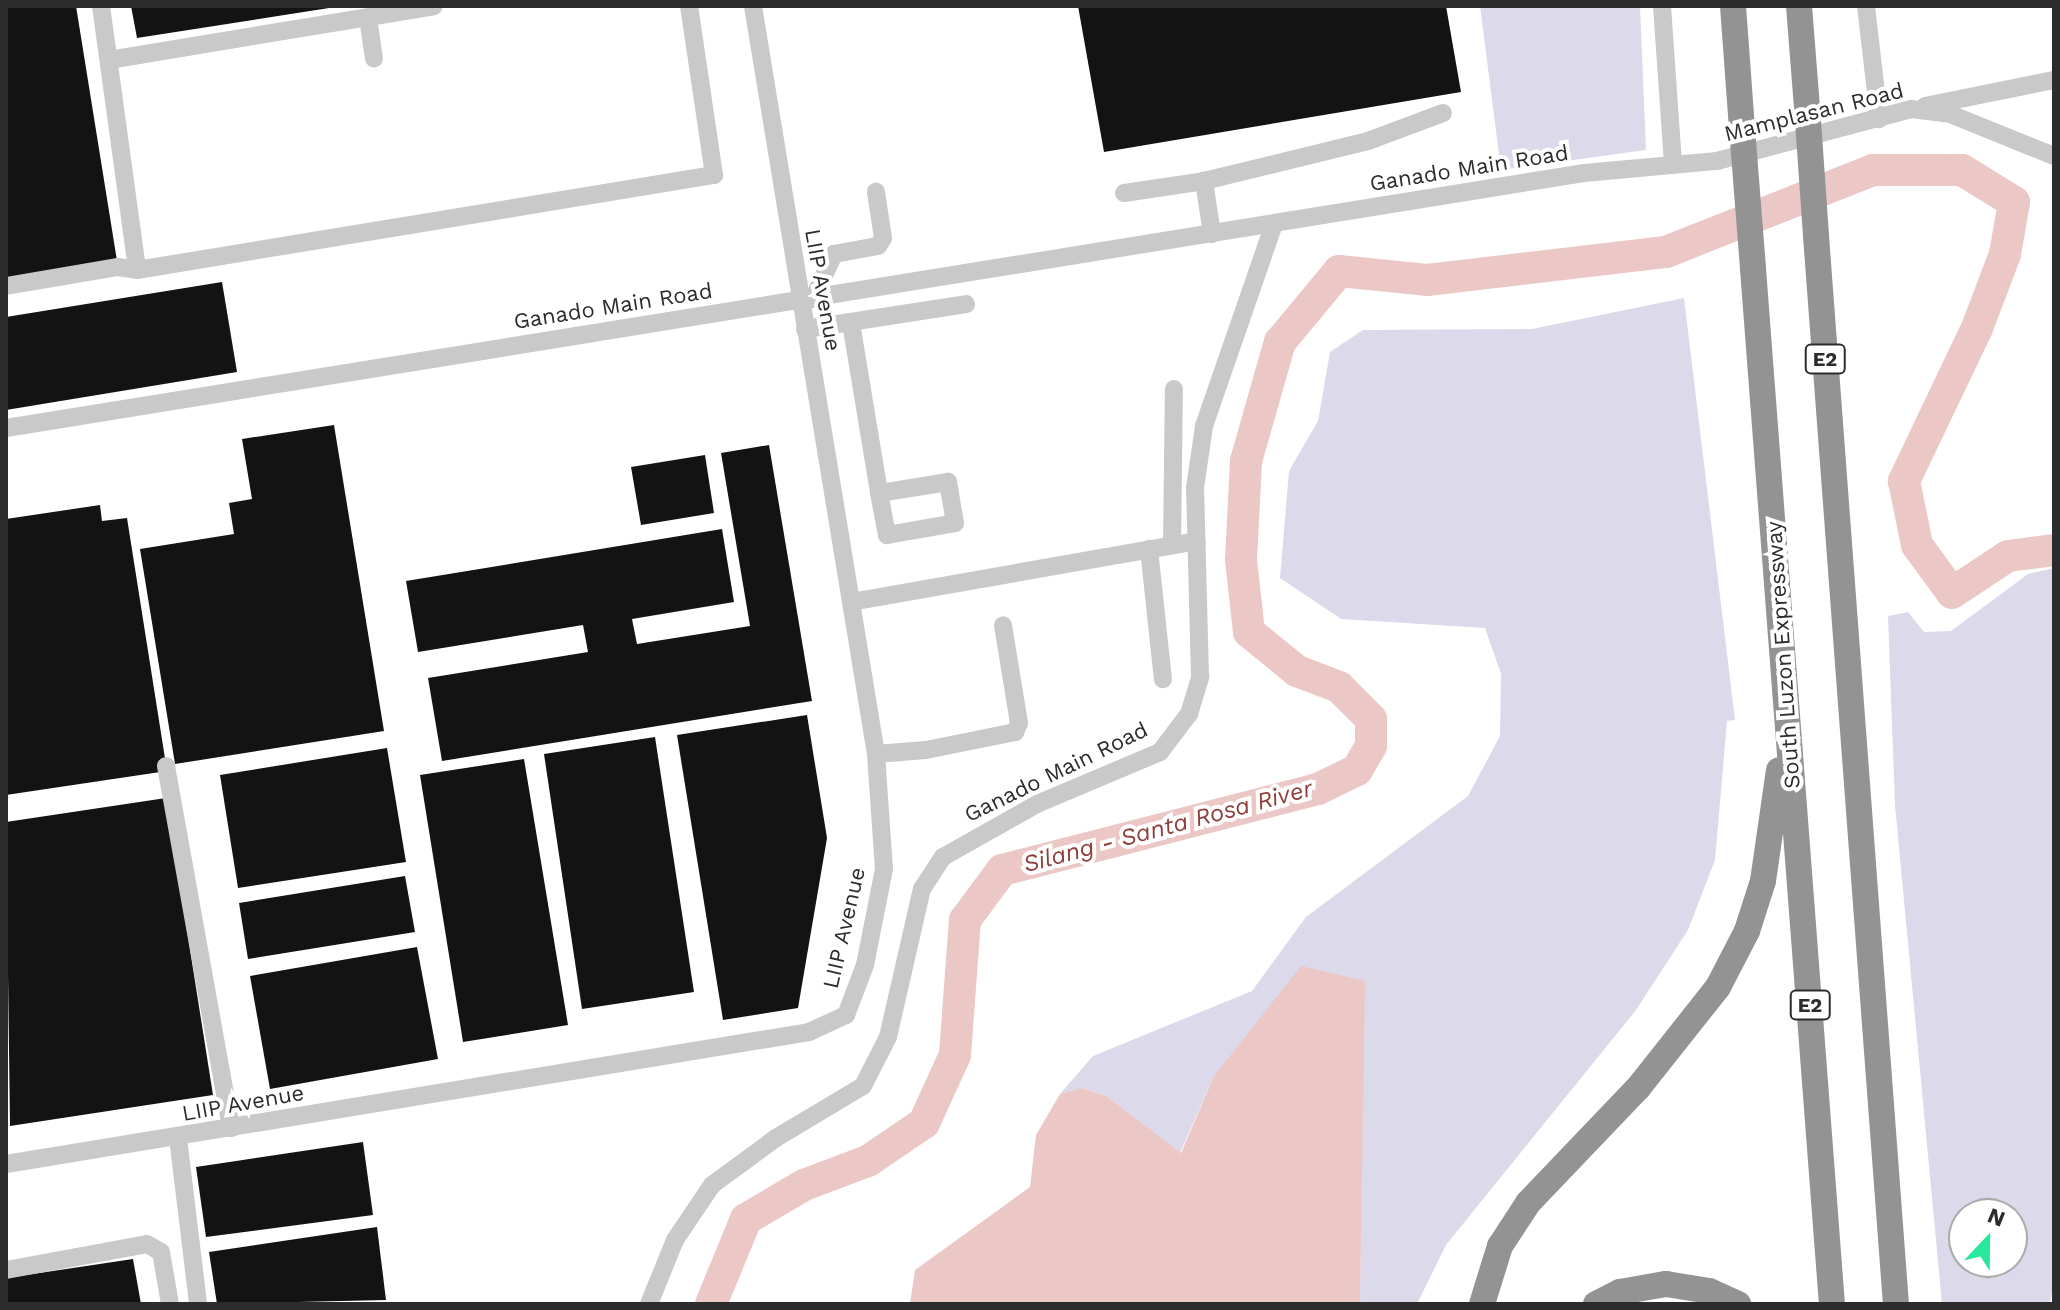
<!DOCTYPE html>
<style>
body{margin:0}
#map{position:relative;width:2060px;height:1310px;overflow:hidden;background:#fff;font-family:"Work Sans",sans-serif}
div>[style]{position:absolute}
.green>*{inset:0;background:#dcd9eb}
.water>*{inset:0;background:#ebc7c5}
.river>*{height:32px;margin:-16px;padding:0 16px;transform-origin:16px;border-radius:16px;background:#ebc7c5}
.building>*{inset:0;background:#131313}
.minor>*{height:18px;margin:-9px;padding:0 9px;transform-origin:9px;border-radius:9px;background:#c9c9c9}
.highway>*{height:26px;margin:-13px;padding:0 13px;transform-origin:13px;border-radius:13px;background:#939393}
.highway-bridge>*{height:26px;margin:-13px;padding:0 13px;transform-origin:13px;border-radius:13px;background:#939393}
span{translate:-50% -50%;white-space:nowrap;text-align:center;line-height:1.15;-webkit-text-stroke:8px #fff;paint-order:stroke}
.shield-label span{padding:2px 6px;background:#fff;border:2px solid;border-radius:6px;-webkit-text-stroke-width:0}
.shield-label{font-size:20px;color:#2c2c2c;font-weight:700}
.street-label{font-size:22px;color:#2c2c2c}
.water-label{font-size:24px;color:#8f3f3a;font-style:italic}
.frame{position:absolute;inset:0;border:8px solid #2c2c2c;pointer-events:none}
.north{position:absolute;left:1948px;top:1198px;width:80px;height:80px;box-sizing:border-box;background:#fff;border:2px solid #ababab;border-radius:50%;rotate:22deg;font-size:22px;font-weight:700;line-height:32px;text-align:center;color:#2c2c2c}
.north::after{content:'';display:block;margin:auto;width:28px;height:36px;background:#2ae89b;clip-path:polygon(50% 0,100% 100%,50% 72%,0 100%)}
</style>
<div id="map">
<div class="green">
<i style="clip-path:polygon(1480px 6px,1640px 6px,1646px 150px,1501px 170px)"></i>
<i style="clip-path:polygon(1684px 298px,1735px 720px,1727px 721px,1715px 860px,1688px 930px,1636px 1010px,1446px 1245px,1417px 1304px,1360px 1304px,1364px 981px,1214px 1076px,1180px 1153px,1106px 1096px,1082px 1088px,1060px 1094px,1093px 1056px,1252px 991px,1306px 917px,1468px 796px,1500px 736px,1501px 674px,1485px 628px,1341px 619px,1280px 578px,1289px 471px,1318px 421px,1330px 352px,1363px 330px,1532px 329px)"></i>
<i style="clip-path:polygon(evenodd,2054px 568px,2054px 1281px,2050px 1304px,1942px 1304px,1895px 805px,1888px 616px,1908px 612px,1924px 632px,1951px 631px,2028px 574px,2054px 568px,1964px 1214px,2012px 1214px,2012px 1262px,1964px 1262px,1964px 1214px)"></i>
</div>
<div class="water">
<i style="clip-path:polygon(1301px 966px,1365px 981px,1360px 1304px,910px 1304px,915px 1270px,1030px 1187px,1036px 1135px,1060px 1094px,1082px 1088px,1106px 1096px,1181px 1153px,1214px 1076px)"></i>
</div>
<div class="river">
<i style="left:711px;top:1304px;width:92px;rotate:-67.6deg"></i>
<i style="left:746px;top:1219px;width:67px;rotate:-30.4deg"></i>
<i style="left:804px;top:1185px;width:68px;rotate:-20.6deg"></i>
<i style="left:868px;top:1161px;width:68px;rotate:-34.2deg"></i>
<i style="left:924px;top:1123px;width:75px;rotate:-65.5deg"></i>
<i style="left:955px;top:1055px;width:135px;rotate:-85.8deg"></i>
<i style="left:965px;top:920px;width:62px;rotate:-53.5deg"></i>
<i style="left:1002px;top:870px;width:326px;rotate:-14.4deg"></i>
<i style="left:1318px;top:789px;width:43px;rotate:-26deg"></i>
<i style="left:1357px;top:770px;width:28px;rotate:-60deg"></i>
<i style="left:1371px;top:746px;width:27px;rotate:-90deg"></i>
<i style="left:1371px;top:719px;width:45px;rotate:-135deg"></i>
<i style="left:1339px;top:687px;width:45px;rotate:-159.1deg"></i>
<i style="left:1297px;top:671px;width:62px;rotate:-140.9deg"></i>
<i style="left:1249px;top:632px;width:72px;rotate:-96.3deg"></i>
<i style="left:1241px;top:560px;width:99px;rotate:-87.1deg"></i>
<i style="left:1246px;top:461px;width:124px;rotate:-74.1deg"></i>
<i style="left:1280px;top:342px;width:92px;rotate:-50.3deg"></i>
<i style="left:1339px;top:271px;width:88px;rotate:5.8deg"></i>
<i style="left:1427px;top:280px;width:241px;rotate:-6.7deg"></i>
<i style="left:1666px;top:252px;width:223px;rotate:-21.6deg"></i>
<i style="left:1873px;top:170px;width:89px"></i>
<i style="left:1962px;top:170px;width:61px;rotate:31.6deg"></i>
<i style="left:2014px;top:202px;width:53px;rotate:99.8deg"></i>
<i style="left:2005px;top:254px;width:79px;rotate:110.7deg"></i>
<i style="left:1977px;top:328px;width:170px;rotate:115.5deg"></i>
<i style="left:1904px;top:481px;width:65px;rotate:78.5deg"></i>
<i style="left:1917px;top:545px;width:59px;rotate:53.9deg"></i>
<i style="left:1952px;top:593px;width:67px;rotate:-33.5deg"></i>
<i style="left:2008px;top:556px;width:46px;rotate:-7.4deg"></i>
</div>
<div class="building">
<i style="clip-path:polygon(6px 6px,76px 6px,118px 267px,6px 284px)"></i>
<i style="clip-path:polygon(131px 6px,329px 6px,329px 8px,137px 38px)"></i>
<i style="clip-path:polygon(1078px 6px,1446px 6px,1461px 92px,1104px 152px)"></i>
<i style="clip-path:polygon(222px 282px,237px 372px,6px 410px,6px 317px)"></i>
<i style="clip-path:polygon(334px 425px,384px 731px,175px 764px,140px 549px,234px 534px,229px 503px,252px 499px,242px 439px)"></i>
<i style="clip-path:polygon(769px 445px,812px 701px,442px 761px,428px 678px,588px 652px,583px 625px,418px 652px,406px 581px,722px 529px,734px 602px,632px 619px,637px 644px,750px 626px,721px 453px)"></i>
<i style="clip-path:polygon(705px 455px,714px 513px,641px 525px,631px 467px)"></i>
<i style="clip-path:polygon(100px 505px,102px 521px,127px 518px,167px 771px,6px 795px,6px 519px)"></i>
<i style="clip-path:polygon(807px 715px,827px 838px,798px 1008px,723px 1020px,677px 735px)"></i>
<i style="clip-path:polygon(655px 737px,694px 992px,582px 1009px,544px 754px)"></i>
<i style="clip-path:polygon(387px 748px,406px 862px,238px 888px,220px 775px)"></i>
<i style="clip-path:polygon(524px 759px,568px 1025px,463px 1042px,420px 775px)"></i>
<i style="clip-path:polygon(166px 798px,213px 1095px,10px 1126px,6px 822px)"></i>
<i style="clip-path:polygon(405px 876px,415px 932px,248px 959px,239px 903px)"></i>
<i style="clip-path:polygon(417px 947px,438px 1059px,270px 1089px,250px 976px)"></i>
<i style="clip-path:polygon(363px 1142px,373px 1215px,206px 1237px,196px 1167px)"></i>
<i style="clip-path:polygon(377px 1227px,386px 1300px,217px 1304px,209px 1252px)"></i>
<i style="clip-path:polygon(133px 1259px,141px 1304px,6px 1304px,6px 1278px)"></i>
</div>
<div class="minor">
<i style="left:101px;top:6px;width:266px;rotate:82.2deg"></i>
<i style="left:1662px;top:6px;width:158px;rotate:86deg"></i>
<i style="left:1866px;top:6px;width:114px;rotate:83.4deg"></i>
<i style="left:368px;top:18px;width:41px;rotate:81.7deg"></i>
<i style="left:109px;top:60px;width:329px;rotate:-9.4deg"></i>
<i style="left:1925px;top:106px;width:132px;rotate:-11.4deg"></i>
<i style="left:1124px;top:193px;width:81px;rotate:-8.5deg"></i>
<i style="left:1212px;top:234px;width:54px;rotate:-98.6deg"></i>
<i style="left:1204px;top:181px;width:169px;rotate:-13.7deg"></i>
<i style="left:1368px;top:141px;width:80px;rotate:-20.5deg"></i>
<i style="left:6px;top:286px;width:114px;rotate:-9.6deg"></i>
<i style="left:118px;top:267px;width:19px;rotate:9deg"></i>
<i style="left:137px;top:270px;width:585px;rotate:-9.35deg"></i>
<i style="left:714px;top:175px;width:171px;rotate:-98.4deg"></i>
<i style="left:813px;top:299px;width:50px;rotate:-65deg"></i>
<i style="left:834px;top:254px;width:45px;rotate:-10.3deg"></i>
<i style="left:878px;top:246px;width:9px;rotate:-58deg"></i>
<i style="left:883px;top:238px;width:47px;rotate:-98.7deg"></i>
<i style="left:851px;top:323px;width:172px;rotate:80.6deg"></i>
<i style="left:879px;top:493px;width:43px;rotate:79.2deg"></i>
<i style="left:887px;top:535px;width:69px;rotate:-10deg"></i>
<i style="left:955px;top:523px;width:42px;rotate:-99.7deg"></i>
<i style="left:948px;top:482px;width:70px;rotate:170.9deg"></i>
<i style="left:805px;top:329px;width:163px;rotate:-8.8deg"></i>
<i style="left:6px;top:428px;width:1598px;rotate:-9.18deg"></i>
<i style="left:1584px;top:173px;width:134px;rotate:-5.2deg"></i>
<i style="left:1717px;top:161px;width:201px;rotate:-15deg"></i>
<i style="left:1911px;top:109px;width:39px;rotate:7deg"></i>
<i style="left:1950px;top:114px;width:112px;rotate:22deg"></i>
<i style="left:1172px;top:545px;width:156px;rotate:-89.3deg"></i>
<i style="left:1149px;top:549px;width:131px;rotate:83.9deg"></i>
<i style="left:851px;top:602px;width:351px;rotate:-10deg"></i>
<i style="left:876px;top:754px;width:50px;rotate:-4.6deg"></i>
<i style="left:926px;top:750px;width:91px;rotate:-11.4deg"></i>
<i style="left:1015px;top:732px;width:10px;rotate:-66deg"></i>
<i style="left:1019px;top:723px;width:99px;rotate:-99.3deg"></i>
<i style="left:166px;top:766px;width:368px;rotate:79.8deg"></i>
<i style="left:178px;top:1138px;width:167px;rotate:83.1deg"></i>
<i style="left:6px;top:1164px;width:814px;rotate:-9.33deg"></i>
<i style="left:809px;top:1032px;width:41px;rotate:-24.7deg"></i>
<i style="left:846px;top:1015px;width:53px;rotate:-69.2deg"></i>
<i style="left:865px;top:965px;width:98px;rotate:-78.8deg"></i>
<i style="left:884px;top:869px;width:115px;rotate:-94deg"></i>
<i style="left:876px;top:754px;width:758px;rotate:-99.34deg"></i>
<i style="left:6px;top:1270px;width:143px;rotate:-10.4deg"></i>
<i style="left:147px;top:1244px;width:16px;rotate:30deg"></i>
<i style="left:161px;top:1252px;width:53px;rotate:80.2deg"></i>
<i style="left:649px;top:1304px;width:69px;rotate:-67.9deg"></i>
<i style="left:675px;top:1240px;width:66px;rotate:-56.1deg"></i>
<i style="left:712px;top:1185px;width:79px;rotate:-36.3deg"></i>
<i style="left:776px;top:1138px;width:101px;rotate:-30.9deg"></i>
<i style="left:863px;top:1086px;width:55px;rotate:-63deg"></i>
<i style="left:888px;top:1037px;width:152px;rotate:-77.1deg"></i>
<i style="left:922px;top:889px;width:38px;rotate:-57deg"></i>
<i style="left:943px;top:857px;width:108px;rotate:-29.4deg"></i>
<i style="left:1037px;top:804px;width:134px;rotate:-22.9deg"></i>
<i style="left:1160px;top:752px;width:48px;rotate:-52.7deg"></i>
<i style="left:1189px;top:714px;width:39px;rotate:-73deg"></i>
<i style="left:1200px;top:677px;width:189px;rotate:-91.5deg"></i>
<i style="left:1195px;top:488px;width:63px;rotate:-81.7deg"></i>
<i style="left:1204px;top:426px;width:214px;rotate:-70.9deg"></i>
</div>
<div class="highway">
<i style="left:1733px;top:6px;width:135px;rotate:85.8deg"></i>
<i style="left:1799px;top:6px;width:115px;rotate:85.5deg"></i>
<i style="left:1816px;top:236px;width:1071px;rotate:85.72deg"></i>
<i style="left:1753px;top:269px;width:1038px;rotate:85.64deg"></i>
<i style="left:1482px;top:1304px;width:61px;rotate:-72.8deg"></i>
<i style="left:1500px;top:1246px;width:51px;rotate:-56.9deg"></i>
<i style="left:1528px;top:1203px;width:159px;rotate:-46.3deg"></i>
<i style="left:1638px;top:1088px;width:129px;rotate:-51.6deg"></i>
<i style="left:1718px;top:987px;width:63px;rotate:-62.6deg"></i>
<i style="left:1747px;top:931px;width:52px;rotate:-72.3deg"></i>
<i style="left:1763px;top:881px;width:112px;rotate:-81.8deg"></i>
<i style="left:1596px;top:1304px;width:27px;rotate:-27deg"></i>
<i style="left:1620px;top:1292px;width:47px;rotate:-9.9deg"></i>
<i style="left:1666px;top:1284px;width:44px;rotate:9.2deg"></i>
<i style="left:1709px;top:1291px;width:32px;rotate:24deg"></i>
</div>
<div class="highway-bridge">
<i style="left:1808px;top:121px;width:115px;rotate:86deg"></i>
<i style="left:1743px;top:141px;width:128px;rotate:85.5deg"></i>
</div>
<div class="shield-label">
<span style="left:1825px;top:359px">E2</span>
<span style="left:1810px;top:1005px">E2</span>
</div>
<div class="street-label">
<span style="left:1814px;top:112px;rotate:-14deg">Mamplasan Road</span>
<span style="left:1469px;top:168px;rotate:-9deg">Ganado Main Road</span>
<span style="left:823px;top:290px;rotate:80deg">LIIP Avenue</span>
<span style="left:613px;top:306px;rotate:-9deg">Ganado Main Road</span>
<span style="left:1783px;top:655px;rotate:-94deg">South Luzon Expressway</span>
<span style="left:1056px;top:772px;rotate:-26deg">Ganado Main Road</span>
<span style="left:844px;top:928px;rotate:-77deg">LIIP Avenue</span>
<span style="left:243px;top:1103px;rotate:-10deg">LIIP Avenue</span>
</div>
<div class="water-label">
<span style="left:1168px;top:827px;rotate:-15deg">Silang - Santa Rosa River</span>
</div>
<div class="frame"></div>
<div class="north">N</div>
</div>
